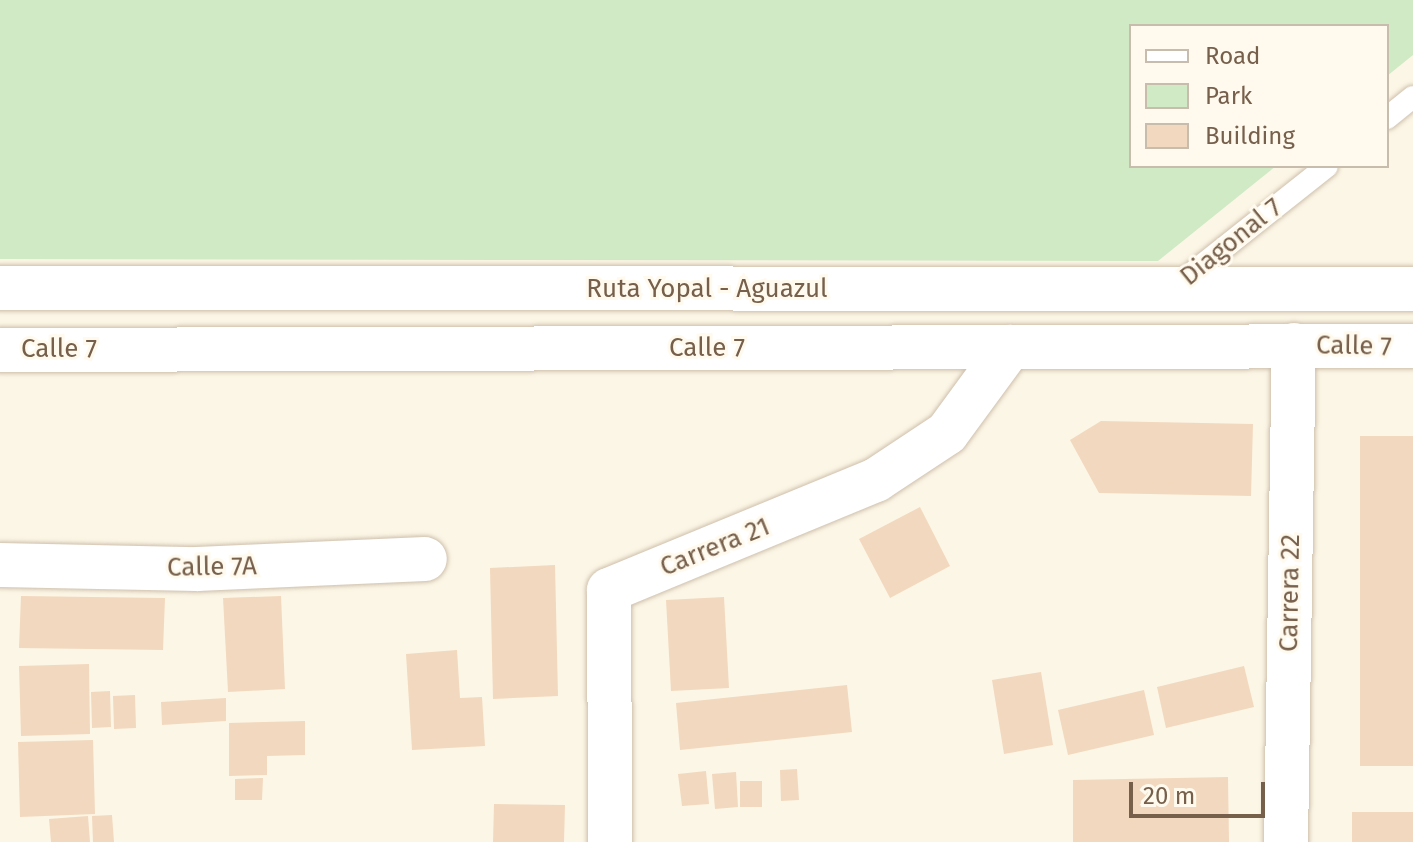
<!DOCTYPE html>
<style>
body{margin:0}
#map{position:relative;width:1413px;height:842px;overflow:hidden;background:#fcf6e6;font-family:"Fira Sans",sans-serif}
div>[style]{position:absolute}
.green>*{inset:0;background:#cfeac4}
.building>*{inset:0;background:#f2d8be}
.roads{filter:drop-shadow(0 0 2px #cebfac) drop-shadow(0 0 2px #cebfac)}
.service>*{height:22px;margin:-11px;padding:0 11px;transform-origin:11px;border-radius:11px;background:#fff}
.minor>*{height:44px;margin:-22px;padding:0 22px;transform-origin:22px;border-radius:22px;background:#fff}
.secondary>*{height:44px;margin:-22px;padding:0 22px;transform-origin:22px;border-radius:22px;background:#fff}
span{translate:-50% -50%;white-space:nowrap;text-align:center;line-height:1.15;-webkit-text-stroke:6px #fffaed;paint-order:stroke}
.street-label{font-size:26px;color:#765f4b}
.legend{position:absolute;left:1129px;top:24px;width:260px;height:144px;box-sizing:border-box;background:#fffaed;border:2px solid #c8bcac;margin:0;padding:10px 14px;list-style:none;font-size:24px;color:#765f4b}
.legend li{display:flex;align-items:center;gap:16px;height:40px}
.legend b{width:40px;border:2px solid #c8bcac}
.scale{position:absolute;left:1129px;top:782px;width:136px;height:36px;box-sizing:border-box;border:4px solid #765f4b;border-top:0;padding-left:10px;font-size:24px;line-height:28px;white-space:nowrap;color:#765f4b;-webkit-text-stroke:6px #fffaed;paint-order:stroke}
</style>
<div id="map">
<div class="green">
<i style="clip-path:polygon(0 0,1413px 0,1413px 55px,1387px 76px,1387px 26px,1131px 26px,1131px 166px,1276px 166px,1158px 261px,0 259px)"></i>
</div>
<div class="building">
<i style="clip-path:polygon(1101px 421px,1253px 424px,1251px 496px,1099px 493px,1070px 440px)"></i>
<i style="clip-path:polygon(1360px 436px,1413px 436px,1413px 766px,1360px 766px)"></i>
<i style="clip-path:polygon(920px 507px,950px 566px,890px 598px,859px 539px)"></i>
<i style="clip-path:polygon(555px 565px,558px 696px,493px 699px,490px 568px)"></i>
<i style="clip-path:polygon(21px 596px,165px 598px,163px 650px,19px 648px)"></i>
<i style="clip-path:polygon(281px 596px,285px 689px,228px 692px,223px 598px)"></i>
<i style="clip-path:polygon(724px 597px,729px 688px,671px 691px,666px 600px)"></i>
<i style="clip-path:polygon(457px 650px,460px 698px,482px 697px,485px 746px,412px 750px,406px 654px)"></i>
<i style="clip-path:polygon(89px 664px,90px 734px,21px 736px,19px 666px)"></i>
<i style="clip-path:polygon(1244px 666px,1254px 707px,1166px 728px,1157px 687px)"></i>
<i style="clip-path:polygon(1041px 672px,1053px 745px,1004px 754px,992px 680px)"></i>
<i style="clip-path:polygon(847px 685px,852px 732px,680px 750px,676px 703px)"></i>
<i style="clip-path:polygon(1144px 690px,1154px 735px,1068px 755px,1058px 710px)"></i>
<i style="clip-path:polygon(110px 691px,111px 727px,92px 728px,91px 692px)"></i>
<i style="clip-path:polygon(135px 695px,136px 728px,114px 729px,113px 696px)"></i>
<i style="clip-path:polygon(226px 698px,226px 721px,162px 725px,161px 702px)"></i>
<i style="clip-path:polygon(305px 721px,305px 755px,267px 756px,267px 775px,229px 776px,229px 723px)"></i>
<i style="clip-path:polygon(93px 740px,95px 814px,20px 817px,18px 742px)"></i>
<i style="clip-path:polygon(797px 769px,799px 800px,781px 801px,780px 770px)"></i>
<i style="clip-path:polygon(706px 771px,709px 804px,682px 806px,678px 774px)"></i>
<i style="clip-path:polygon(736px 772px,738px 807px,715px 809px,712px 774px)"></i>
<i style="clip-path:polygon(1228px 777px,1229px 842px,1073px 842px,1073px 780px)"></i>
<i style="clip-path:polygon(263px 778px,262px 800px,235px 800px,235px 779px)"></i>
<i style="clip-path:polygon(740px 781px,762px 781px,762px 807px,740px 807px)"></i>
<i style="clip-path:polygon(494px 804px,565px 805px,564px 842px,493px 842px)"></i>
<i style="clip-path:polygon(1352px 812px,1413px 812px,1413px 842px,1352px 842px)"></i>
<i style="clip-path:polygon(112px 815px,114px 842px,93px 842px,92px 816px)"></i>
<i style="clip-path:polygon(88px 816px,90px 842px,51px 842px,49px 819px)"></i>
</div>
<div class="roads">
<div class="service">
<i style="left:1387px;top:118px;width:33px;rotate:-39deg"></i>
<i style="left:1177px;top:285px;width:191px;rotate:-38.4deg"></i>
</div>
<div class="minor">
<i style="left:0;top:565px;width:197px;rotate:1.2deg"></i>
<i style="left:197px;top:569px;width:228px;rotate:-2.5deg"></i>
<i style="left:610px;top:842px;width:252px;rotate:-90.2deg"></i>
<i style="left:609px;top:590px;width:289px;rotate:-22.4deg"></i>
<i style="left:876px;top:480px;width:85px;rotate:-33.5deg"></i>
<i style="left:947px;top:433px;width:107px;rotate:-53.8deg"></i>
<i style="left:1286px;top:842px;width:497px;rotate:-89.1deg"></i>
</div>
<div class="secondary">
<i style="left:0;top:288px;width:1413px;rotate:0.04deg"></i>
<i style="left:0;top:350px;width:1413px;rotate:-0.16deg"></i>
</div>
</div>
<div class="street-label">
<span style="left:1231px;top:242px;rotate:-39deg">Diagonal 7</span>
<span style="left:707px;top:289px">Ruta Yopal - Aguazul</span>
<span style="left:1354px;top:346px;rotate:1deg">Calle 7</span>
<span style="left:707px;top:348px">Calle 7</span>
<span style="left:59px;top:349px">Calle 7</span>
<span style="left:715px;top:547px;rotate:-22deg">Carrera 21</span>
<span style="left:212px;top:567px;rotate:-1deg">Calle 7A</span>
<span style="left:1290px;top:593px;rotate:-89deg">Carrera 22</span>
</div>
<ul class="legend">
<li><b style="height:10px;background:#fff"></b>Road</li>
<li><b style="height:22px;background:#cfeac4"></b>Park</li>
<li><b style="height:22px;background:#f2d8be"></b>Building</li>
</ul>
<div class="scale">20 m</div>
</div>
